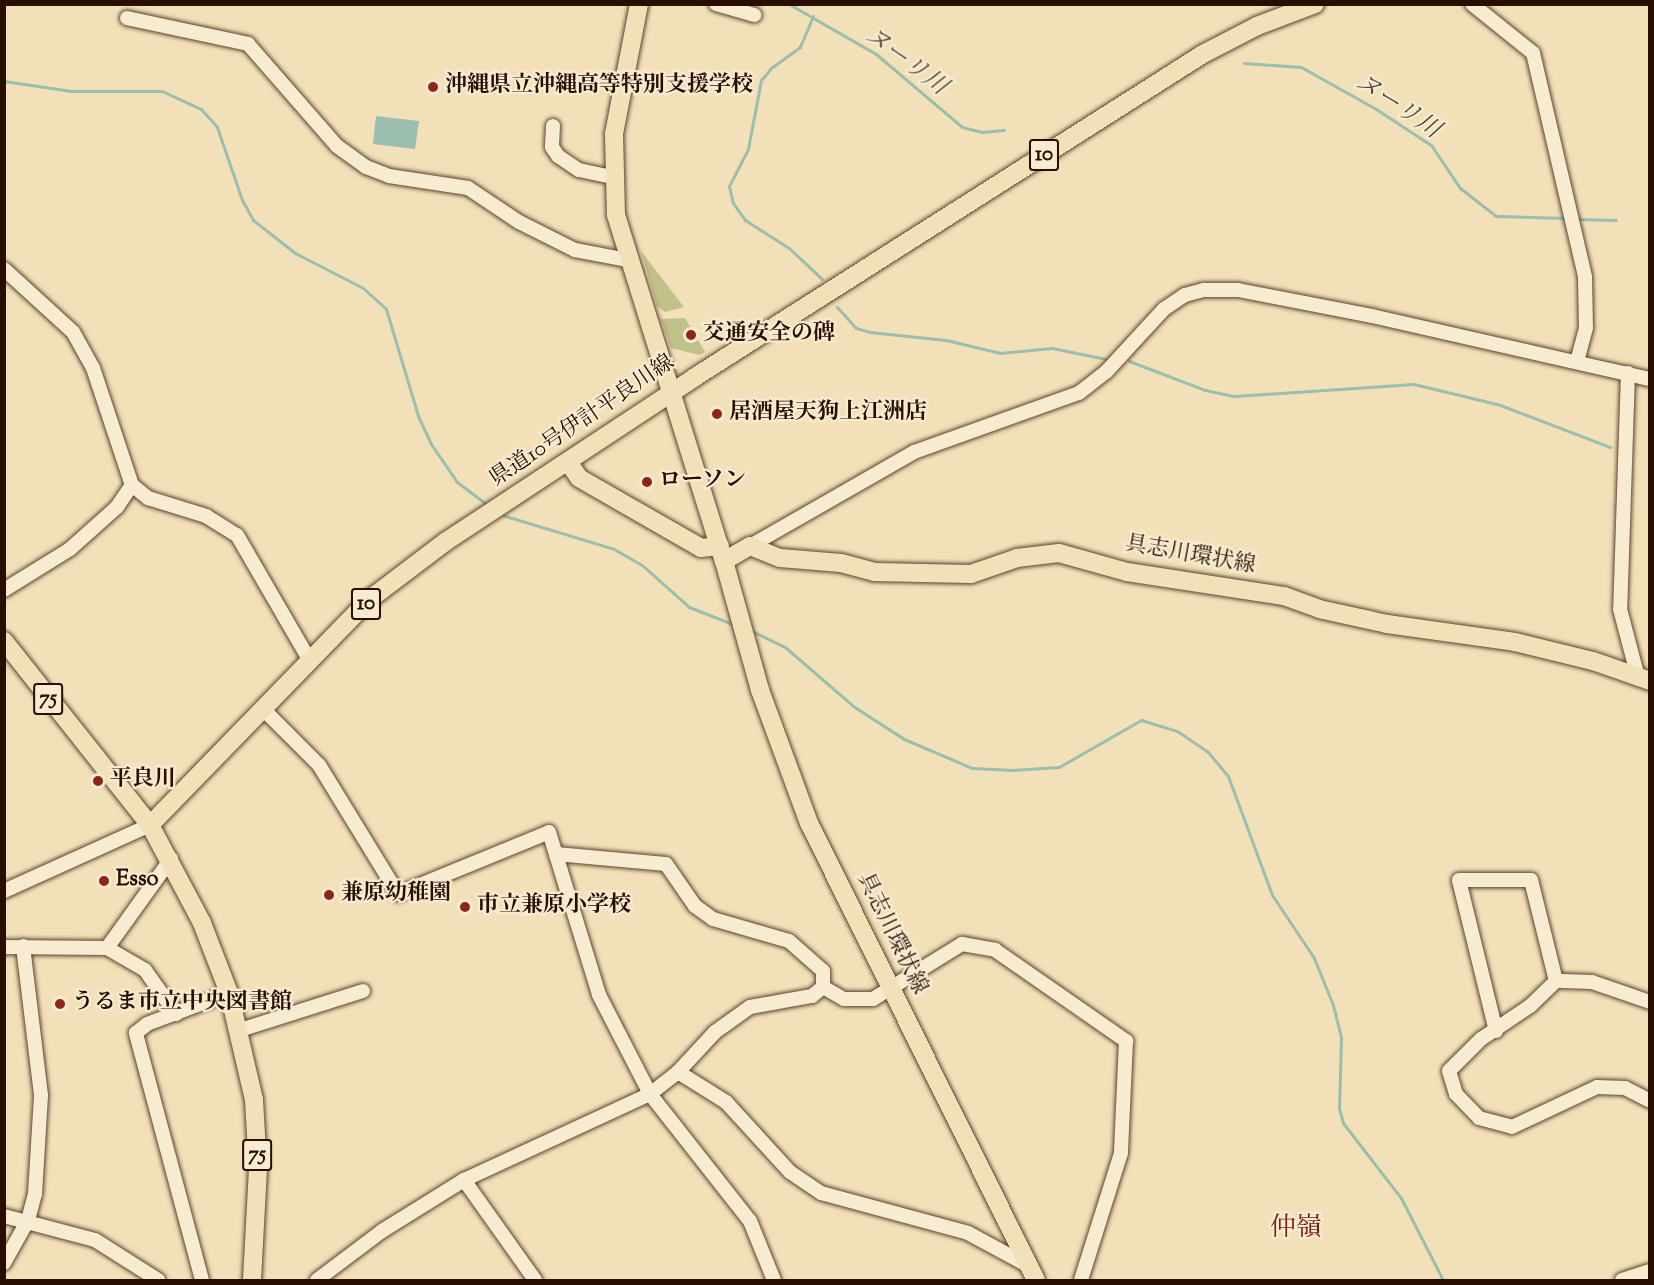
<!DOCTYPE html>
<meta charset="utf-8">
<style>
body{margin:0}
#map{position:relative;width:1654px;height:1285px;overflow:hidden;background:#f2e1b8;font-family:"Sorts Mill Goudy","Noto Serif JP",serif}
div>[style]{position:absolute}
.green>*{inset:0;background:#c1c18a}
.water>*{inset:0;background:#9bbeaf}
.stream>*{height:3px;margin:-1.5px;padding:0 1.5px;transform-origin:1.5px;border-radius:1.5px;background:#9bbeaf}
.roads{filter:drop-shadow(0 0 2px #5b432e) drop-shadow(0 0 2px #5b432e)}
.minor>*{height:14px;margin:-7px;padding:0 7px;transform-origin:7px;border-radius:7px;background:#f7ecd1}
.major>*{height:18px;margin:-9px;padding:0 9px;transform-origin:9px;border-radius:9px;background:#f2e1b8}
.dots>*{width:16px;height:16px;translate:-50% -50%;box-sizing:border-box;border:3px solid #f7ecd1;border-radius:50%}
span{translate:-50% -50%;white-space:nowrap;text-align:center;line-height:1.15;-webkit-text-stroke:4.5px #f7ecd1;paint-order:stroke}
.shield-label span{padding:2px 4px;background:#f7ecd1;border:2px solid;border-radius:4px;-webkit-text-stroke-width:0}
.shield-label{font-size:21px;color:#290e00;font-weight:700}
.poi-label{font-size:22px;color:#290e00;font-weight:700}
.left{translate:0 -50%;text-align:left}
.street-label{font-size:22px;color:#290e00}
.water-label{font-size:24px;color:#514c3d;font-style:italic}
.quarter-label{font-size:26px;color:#7a1f14}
.frame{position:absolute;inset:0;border:6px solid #290e00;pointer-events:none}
</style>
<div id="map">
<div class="green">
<i style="clip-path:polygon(641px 251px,684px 307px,665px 312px,657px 306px)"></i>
<i style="clip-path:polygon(685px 318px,705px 352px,699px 355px,671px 348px,661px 319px)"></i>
</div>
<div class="water">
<i style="clip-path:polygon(376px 116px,419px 121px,415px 149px,373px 144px)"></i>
</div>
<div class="stream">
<i style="left:789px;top:4px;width:100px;rotate:29.9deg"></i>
<i style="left:876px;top:54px;width:113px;rotate:40.3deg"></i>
<i style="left:962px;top:127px;width:21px;rotate:14deg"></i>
<i style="left:982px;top:132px;width:22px;rotate:-5deg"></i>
<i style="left:813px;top:16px;width:34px;rotate:113deg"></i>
<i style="left:800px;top:47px;width:34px;rotate:144deg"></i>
<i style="left:772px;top:67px;width:17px;rotate:130deg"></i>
<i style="left:761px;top:80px;width:70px;rotate:100.7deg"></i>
<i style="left:748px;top:149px;width:42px;rotate:117.2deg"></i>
<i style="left:729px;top:186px;width:17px;rotate:77deg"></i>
<i style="left:733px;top:203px;width:21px;rotate:55deg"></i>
<i style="left:745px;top:220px;width:52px;rotate:32.5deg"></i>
<i style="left:789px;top:248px;width:45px;rotate:43.2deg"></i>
<i style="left:1244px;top:63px;width:57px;rotate:4deg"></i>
<i style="left:1301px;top:67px;width:86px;rotate:29.2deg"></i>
<i style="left:1376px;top:109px;width:66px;rotate:33.2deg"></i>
<i style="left:1431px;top:145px;width:52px;rotate:56deg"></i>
<i style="left:1460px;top:188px;width:46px;rotate:37.9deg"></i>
<i style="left:1496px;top:216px;width:70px;rotate:1.6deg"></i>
<i style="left:4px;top:81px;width:68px;rotate:8.5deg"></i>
<i style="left:71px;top:91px;width:91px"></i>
<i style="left:162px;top:91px;width:43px;rotate:24.8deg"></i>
<i style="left:201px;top:109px;width:24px;rotate:48deg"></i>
<i style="left:217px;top:127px;width:77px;rotate:71.1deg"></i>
<i style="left:242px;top:200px;width:23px;rotate:61deg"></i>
<i style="left:253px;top:220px;width:53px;rotate:38.2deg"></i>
<i style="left:295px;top:253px;width:76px;rotate:27.2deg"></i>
<i style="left:363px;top:288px;width:31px;rotate:42deg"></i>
<i style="left:386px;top:309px;width:112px;rotate:73.3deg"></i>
<i style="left:418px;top:416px;width:31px;rotate:65deg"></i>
<i style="left:431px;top:444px;width:46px;rotate:55.6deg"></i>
<i style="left:457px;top:482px;width:40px;rotate:37deg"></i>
<i style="left:1576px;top:219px;width:40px;rotate:1.4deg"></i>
<i style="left:837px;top:307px;width:28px;rotate:48deg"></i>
<i style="left:856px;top:328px;width:15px;rotate:16deg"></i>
<i style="left:870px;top:332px;width:76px;rotate:6deg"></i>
<i style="left:946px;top:340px;width:56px;rotate:13.5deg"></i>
<i style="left:1000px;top:353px;width:52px;rotate:-5.5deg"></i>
<i style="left:1052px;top:348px;width:55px;rotate:11.5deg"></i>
<i style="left:1129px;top:361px;width:81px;rotate:20.9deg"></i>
<i style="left:1205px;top:390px;width:30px;rotate:12deg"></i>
<i style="left:1234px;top:396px;width:180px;rotate:-3.8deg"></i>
<i style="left:1414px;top:384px;width:89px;rotate:13.7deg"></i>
<i style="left:1500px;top:405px;width:118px;rotate:20.9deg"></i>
<i style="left:499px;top:514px;width:120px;rotate:16.9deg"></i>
<i style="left:614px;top:549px;width:32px;rotate:30deg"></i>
<i style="left:642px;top:565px;width:63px;rotate:41.8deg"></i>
<i style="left:689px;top:607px;width:49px;rotate:21.4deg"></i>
<i style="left:750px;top:630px;width:39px;rotate:26deg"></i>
<i style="left:785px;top:647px;width:90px;rotate:40.9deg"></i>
<i style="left:853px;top:706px;width:61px;rotate:32.9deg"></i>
<i style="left:904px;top:739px;width:74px;rotate:23.1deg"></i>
<i style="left:972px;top:768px;width:41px;rotate:2.8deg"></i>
<i style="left:1013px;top:770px;width:46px;rotate:-3.7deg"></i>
<i style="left:1059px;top:767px;width:95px;rotate:-29.8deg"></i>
<i style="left:1141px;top:720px;width:38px;rotate:17deg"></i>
<i style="left:1177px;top:731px;width:36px;rotate:34deg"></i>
<i style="left:1207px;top:751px;width:33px;rotate:50deg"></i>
<i style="left:1228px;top:776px;width:127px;rotate:69.7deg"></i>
<i style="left:1272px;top:895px;width:76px;rotate:56.3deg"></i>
<i style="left:1314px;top:958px;width:51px;rotate:68deg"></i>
<i style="left:1333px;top:1005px;width:34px;rotate:76deg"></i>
<i style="left:1341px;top:1038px;width:70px;rotate:91.6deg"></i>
<i style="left:1339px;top:1108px;width:16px;rotate:75deg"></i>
<i style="left:1343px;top:1123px;width:95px;rotate:52.3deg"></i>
<i style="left:1401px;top:1198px;width:92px;rotate:62.9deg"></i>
</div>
<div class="roads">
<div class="minor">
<i style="left:716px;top:4px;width:40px;rotate:16deg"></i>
<i style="left:1472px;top:4px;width:78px;rotate:38.8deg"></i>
<i style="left:1533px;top:53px;width:230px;rotate:76.9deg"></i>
<i style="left:1585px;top:277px;width:51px;rotate:88.9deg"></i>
<i style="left:1586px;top:328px;width:35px;rotate:105deg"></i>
<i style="left:127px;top:18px;width:124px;rotate:12.1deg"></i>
<i style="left:248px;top:44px;width:135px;rotate:48.9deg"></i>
<i style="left:337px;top:146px;width:36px;rotate:36deg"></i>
<i style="left:366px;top:167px;width:25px;rotate:21deg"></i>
<i style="left:389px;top:176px;width:80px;rotate:8.6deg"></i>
<i style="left:468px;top:188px;width:61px;rotate:33.7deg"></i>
<i style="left:519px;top:222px;width:63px;rotate:26.6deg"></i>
<i style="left:575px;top:250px;width:54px;rotate:10.7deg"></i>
<i style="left:553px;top:126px;width:21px;rotate:93deg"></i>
<i style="left:552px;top:147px;width:11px;rotate:56deg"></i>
<i style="left:558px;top:156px;width:25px;rotate:34deg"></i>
<i style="left:579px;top:170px;width:35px;rotate:12deg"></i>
<i style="left:4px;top:269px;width:93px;rotate:42.4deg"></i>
<i style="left:73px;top:332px;width:41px;rotate:60.9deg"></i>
<i style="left:93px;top:368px;width:123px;rotate:71.6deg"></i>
<i style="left:132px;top:485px;width:21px;rotate:39deg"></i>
<i style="left:148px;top:498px;width:61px;rotate:17.2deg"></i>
<i style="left:206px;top:516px;width:36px;rotate:32deg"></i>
<i style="left:237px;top:535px;width:146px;rotate:59.9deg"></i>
<i style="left:1628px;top:373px;width:236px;rotate:91.9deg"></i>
<i style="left:1620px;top:609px;width:67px;rotate:75.3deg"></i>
<i style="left:750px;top:546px;width:189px;rotate:-29.8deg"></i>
<i style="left:914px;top:452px;width:175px;rotate:-19.7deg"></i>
<i style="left:1079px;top:393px;width:34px;rotate:-38deg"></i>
<i style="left:1106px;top:372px;width:86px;rotate:-47.4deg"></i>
<i style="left:1164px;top:309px;width:25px;rotate:-34deg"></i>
<i style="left:1185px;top:295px;width:20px;rotate:-15deg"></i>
<i style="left:1204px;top:290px;width:34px"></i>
<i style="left:1238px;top:290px;width:136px;rotate:11deg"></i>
<i style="left:1372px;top:316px;width:285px;rotate:12.8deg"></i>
<i style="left:4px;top:590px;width:78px;rotate:-31.8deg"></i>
<i style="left:70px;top:549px;width:63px;rotate:-41.8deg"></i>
<i style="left:117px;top:507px;width:27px;rotate:-56deg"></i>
<i style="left:263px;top:709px;width:79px;rotate:45deg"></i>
<i style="left:319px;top:765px;width:151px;rotate:58.5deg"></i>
<i style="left:398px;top:894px;width:163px;rotate:-22.3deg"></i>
<i style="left:549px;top:832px;width:170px;rotate:72.9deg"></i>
<i style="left:599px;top:995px;width:111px;rotate:62.7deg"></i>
<i style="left:650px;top:1094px;width:162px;rotate:51.8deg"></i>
<i style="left:750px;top:1221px;width:64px;rotate:67.9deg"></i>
<i style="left:556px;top:854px;width:110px;rotate:5.2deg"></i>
<i style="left:666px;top:864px;width:51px;rotate:55.4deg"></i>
<i style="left:695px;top:906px;width:22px;rotate:36deg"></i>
<i style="left:713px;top:919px;width:79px;rotate:16.1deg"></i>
<i style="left:789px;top:941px;width:45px;rotate:41.4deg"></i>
<i style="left:823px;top:971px;width:16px;rotate:90deg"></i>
<i style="left:4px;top:891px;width:160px;rotate:-24.3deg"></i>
<i style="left:4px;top:947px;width:103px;rotate:0.6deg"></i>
<i style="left:107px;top:948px;width:110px;rotate:-54.3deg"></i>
<i style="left:107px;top:948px;width:44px;rotate:30.1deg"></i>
<i style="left:145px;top:970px;width:54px;rotate:54.8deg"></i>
<i style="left:823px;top:987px;width:24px;rotate:30deg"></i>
<i style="left:844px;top:999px;width:29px"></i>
<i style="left:873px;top:999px;width:105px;rotate:-31.7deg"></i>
<i style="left:962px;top:944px;width:34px;rotate:10deg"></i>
<i style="left:995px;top:950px;width:160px;rotate:34.8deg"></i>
<i style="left:1126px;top:1041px;width:112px;rotate:92.6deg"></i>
<i style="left:1121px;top:1153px;width:133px;rotate:107.5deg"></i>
<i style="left:1650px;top:1002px;width:61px;rotate:-161deg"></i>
<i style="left:1592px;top:982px;width:36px;rotate:-178deg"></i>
<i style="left:1556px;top:981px;width:36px;rotate:136deg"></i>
<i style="left:1530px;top:1006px;width:59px;rotate:146deg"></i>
<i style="left:1481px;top:1039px;width:45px;rotate:135deg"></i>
<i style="left:1449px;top:1071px;width:24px;rotate:73deg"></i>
<i style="left:1456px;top:1094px;width:33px;rotate:46deg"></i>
<i style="left:1479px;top:1118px;width:34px;rotate:15deg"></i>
<i style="left:1512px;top:1127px;width:94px;rotate:-25.2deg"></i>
<i style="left:1597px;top:1087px;width:28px;rotate:2deg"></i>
<i style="left:1625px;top:1088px;width:28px;rotate:27deg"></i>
<i style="left:240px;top:1030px;width:129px;rotate:-17.6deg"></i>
<i style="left:1496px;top:1031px;width:155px;rotate:-103.8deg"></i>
<i style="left:1459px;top:880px;width:72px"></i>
<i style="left:1531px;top:880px;width:104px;rotate:76.1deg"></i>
<i style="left:678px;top:1072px;width:57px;rotate:32deg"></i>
<i style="left:726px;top:1102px;width:95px;rotate:47.6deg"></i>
<i style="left:790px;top:1172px;width:37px;rotate:34deg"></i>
<i style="left:821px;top:1193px;width:152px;rotate:15.2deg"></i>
<i style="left:968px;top:1233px;width:69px;rotate:28.4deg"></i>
<i style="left:464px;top:1180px;width:123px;rotate:54.6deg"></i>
<i style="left:4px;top:1216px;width:94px;rotate:14.8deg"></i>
<i style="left:95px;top:1240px;width:75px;rotate:32.4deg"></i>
<i style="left:4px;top:1263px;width:49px;rotate:-60.8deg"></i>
<i style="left:28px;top:1220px;width:27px;rotate:-75deg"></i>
<i style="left:35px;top:1194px;width:99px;rotate:-86.5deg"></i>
<i style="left:41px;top:1095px;width:150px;rotate:-96.9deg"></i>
<i style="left:202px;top:1280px;width:256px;rotate:-105deg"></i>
<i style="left:136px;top:1033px;width:14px;rotate:-39deg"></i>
<i style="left:147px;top:1024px;width:88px;rotate:-20.7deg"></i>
<i style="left:317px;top:1280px;width:81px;rotate:-37deg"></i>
<i style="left:382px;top:1231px;width:97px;rotate:-31.9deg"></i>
<i style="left:464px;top:1180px;width:205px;rotate:-24.8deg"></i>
<i style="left:650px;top:1094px;width:36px;rotate:-38deg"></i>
<i style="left:678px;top:1072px;width:54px;rotate:-47.2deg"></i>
<i style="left:715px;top:1032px;width:43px;rotate:-35.5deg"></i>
<i style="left:750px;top:1007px;width:63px;rotate:-10.1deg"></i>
<i style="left:812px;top:996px;width:14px;rotate:-39deg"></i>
<i style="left:1622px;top:1280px;width:29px;rotate:-18deg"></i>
</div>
<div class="major">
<i style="left:639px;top:4px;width:132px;rotate:100.9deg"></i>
<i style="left:614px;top:134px;width:81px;rotate:88.6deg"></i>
<i style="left:616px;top:215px;width:362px;rotate:72.7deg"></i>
<i style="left:724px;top:561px;width:134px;rotate:74.4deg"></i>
<i style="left:760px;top:690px;width:142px;rotate:69.8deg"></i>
<i style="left:809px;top:823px;width:510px;rotate:63.59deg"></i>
<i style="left:568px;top:462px;width:19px;rotate:55deg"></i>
<i style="left:579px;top:478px;width:141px;rotate:29.8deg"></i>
<i style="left:701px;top:548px;width:19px;rotate:-6deg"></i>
<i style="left:724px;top:561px;width:30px;rotate:-30deg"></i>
<i style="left:750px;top:546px;width:32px;rotate:22deg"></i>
<i style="left:780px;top:558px;width:61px;rotate:4.7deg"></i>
<i style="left:841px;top:563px;width:34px;rotate:15deg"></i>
<i style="left:874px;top:572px;width:97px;rotate:1.2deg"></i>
<i style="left:971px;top:574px;width:49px;rotate:-19.2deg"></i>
<i style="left:1017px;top:558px;width:42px;rotate:-6.8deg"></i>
<i style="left:1059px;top:553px;width:71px;rotate:15.6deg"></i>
<i style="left:1127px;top:572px;width:159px;rotate:8.7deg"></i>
<i style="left:1284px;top:596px;width:37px;rotate:20deg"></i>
<i style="left:1319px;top:609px;width:70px;rotate:12.4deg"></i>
<i style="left:1387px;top:624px;width:129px;rotate:8deg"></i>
<i style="left:1515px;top:642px;width:80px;rotate:13.7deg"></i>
<i style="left:1593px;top:661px;width:60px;rotate:19.3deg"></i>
<i style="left:4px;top:641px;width:235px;rotate:51.6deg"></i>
<i style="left:150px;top:825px;width:111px;rotate:62deg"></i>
<i style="left:202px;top:923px;width:75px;rotate:68.9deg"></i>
<i style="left:229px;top:993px;width:110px;rotate:76.8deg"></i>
<i style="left:254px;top:1100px;width:69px;rotate:86.7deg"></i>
<i style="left:258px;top:1169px;width:111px;rotate:93.1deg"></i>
<i style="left:150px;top:825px;width:315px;rotate:-45.8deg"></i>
<i style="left:370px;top:599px;width:94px;rotate:-37.2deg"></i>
<i style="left:445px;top:542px;width:300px;rotate:-33.4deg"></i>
<i style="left:695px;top:377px;width:602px;rotate:-32.45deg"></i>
<i style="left:1203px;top:54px;width:61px;rotate:-27.4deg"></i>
<i style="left:1257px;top:26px;width:62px;rotate:-20.8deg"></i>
</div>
</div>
<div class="dots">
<i style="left:433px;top:87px;background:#8f2418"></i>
<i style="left:691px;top:335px;background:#8f2418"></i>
<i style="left:717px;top:414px;background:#8f2418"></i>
<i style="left:647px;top:482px;background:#8f2418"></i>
<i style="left:98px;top:781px;background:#8f2418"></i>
<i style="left:104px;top:881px;background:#8f2418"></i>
<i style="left:329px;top:895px;background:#8f2418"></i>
<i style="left:465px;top:907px;background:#8f2418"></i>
<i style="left:60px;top:1004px;background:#8f2418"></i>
</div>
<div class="shield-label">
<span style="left:1044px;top:155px">10</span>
<span style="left:366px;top:604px">10</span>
<span style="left:48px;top:699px">75</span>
<span style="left:257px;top:1155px">75</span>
</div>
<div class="poi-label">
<span class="left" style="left:445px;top:87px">沖縄県立沖縄高等特別支援学校</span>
<span class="left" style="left:703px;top:335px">交通安全の碑</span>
<span class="left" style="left:729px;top:414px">居酒屋天狗上江洲店</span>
<span class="left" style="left:659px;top:482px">ローソン</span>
<span class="left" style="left:110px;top:781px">平良川</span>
<span class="left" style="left:116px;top:881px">Esso</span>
<span class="left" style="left:341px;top:895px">兼原幼稚園</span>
<span class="left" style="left:477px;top:907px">市立兼原小学校</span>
<span class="left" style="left:72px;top:1004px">うるま市立中央図書館</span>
</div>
<div class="street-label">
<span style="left:583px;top:422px;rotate:-34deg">県道10号伊計平良川線</span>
<span style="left:1190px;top:556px;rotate:10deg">具志川環状線</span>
<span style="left:891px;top:934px;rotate:64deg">具志川環状線</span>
</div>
<div class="water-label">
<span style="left:905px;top:62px;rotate:37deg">ヌーリ川</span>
<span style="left:1397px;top:107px;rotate:34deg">ヌーリ川</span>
</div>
<div class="quarter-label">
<span style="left:1296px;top:1229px">仲嶺</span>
</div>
<div class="frame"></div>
</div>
